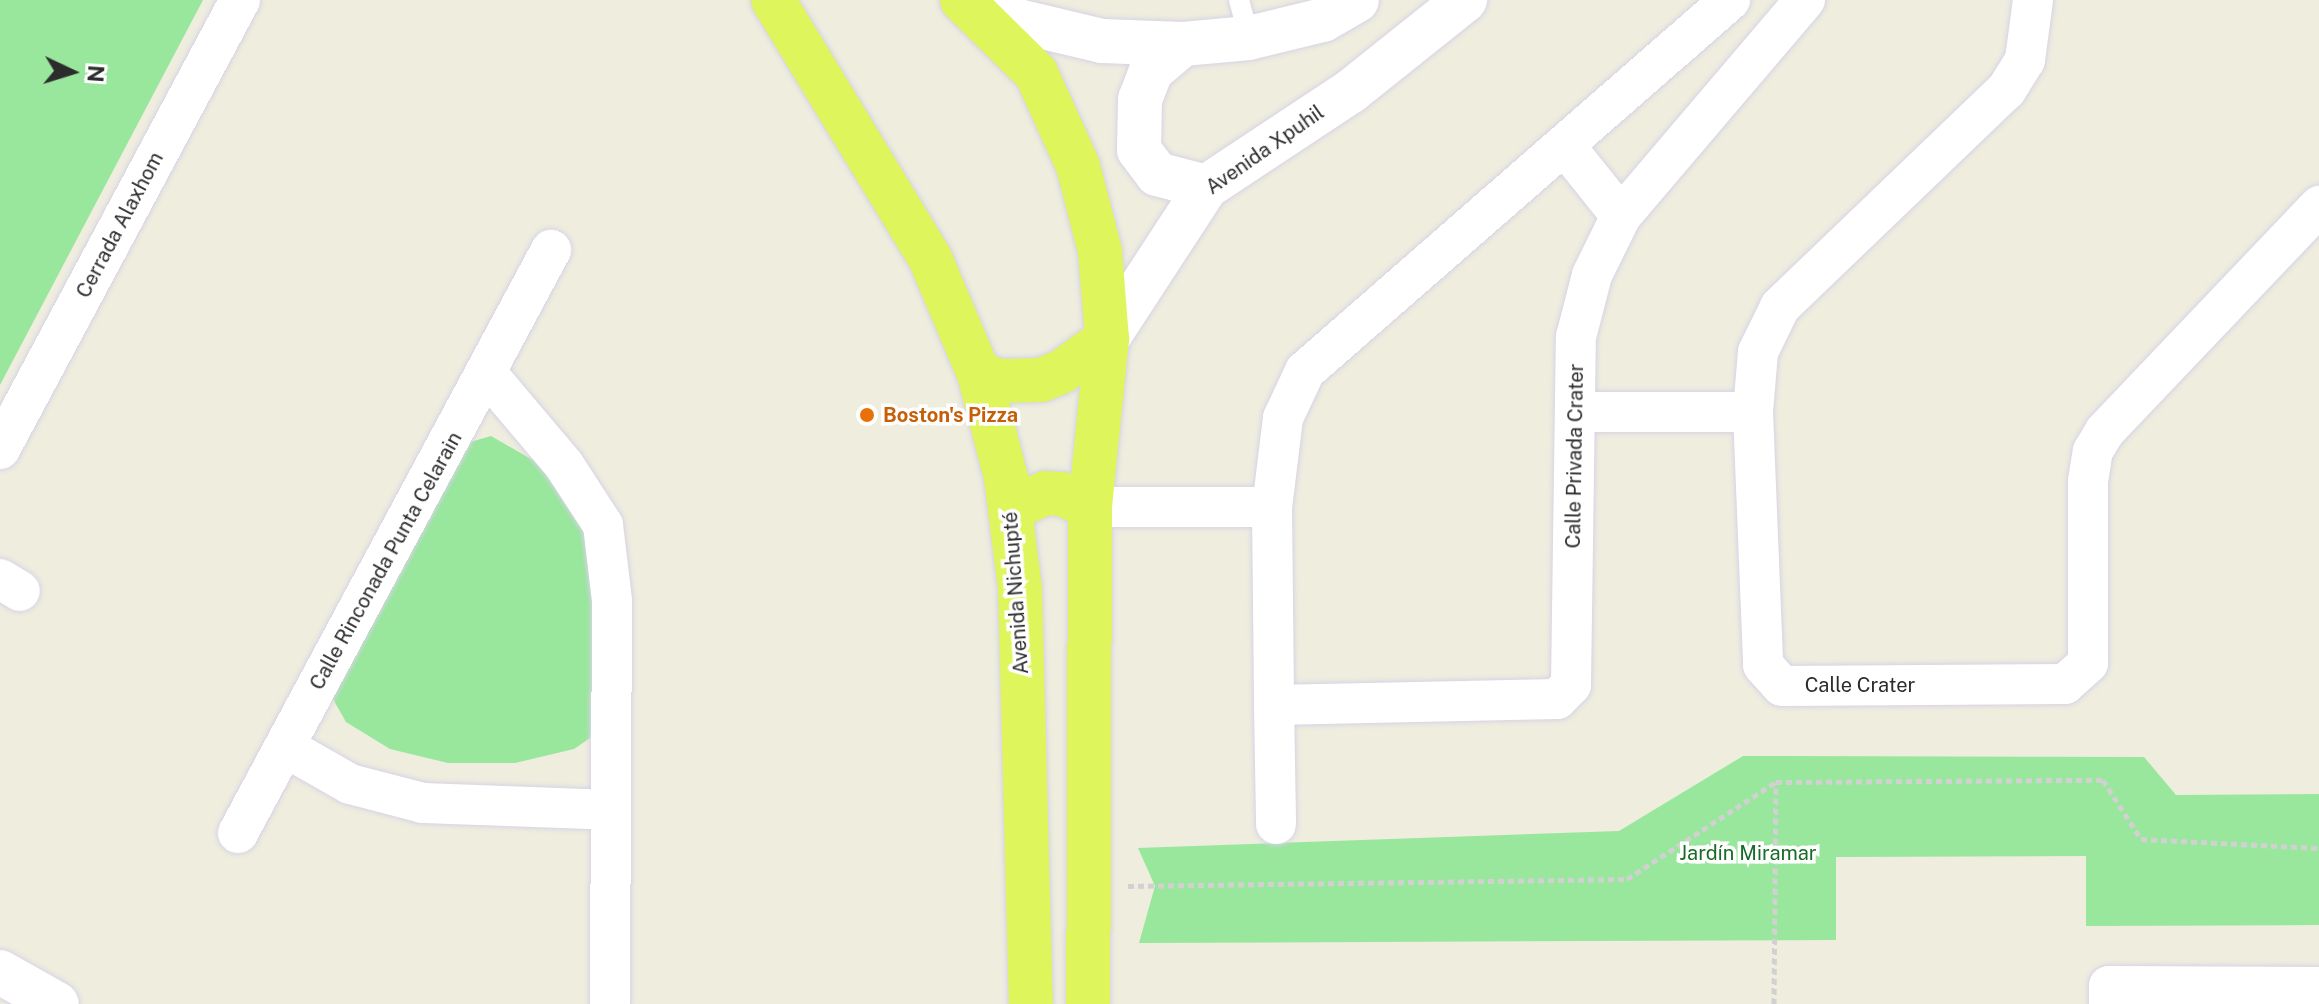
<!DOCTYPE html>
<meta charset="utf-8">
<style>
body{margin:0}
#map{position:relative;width:2319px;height:1004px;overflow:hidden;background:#eeedde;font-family:"Public Sans",sans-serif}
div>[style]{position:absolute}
.green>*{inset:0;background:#99e69d}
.path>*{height:5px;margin-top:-2.5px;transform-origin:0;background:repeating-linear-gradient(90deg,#d1d1d1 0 6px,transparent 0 10px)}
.roads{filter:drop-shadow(0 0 2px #d7d3e5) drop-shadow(0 0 2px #d7d3e5)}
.lane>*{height:20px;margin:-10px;padding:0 10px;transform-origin:10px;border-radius:10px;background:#fff}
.street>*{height:40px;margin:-20px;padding:0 20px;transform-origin:20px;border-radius:20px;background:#fff}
.secondary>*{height:44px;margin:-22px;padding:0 22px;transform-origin:22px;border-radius:22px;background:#fff}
.primary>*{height:44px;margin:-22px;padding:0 22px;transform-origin:22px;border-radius:22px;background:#def55c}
.dots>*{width:22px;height:22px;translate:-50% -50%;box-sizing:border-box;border:4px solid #fff;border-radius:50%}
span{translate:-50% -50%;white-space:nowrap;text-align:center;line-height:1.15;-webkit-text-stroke:7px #fff;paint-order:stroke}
.street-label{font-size:20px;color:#2c2c2c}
.food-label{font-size:20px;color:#c56008;font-weight:700}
.left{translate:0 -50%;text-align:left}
.park-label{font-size:20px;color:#186c27}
.north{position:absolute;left:32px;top:32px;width:80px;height:80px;-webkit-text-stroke:6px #fff;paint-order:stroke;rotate:94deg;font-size:22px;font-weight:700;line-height:32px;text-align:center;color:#2c2c2c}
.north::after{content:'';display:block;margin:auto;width:28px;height:36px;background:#2c2c2c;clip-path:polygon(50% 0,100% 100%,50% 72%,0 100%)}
</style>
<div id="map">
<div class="green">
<i style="clip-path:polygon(0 0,203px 0,0 385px)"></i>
<i style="clip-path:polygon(491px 436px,552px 471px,591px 538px,595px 708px,590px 738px,574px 749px,515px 763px,448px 763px,390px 749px,346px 722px,333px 699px,339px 672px,467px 443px)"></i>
<i style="clip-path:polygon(1743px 756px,2144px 757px,2176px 795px,2319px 794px,2319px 925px,2086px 926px,2086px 856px,1836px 857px,1836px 940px,1139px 943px,1155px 886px,1138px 848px,1619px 831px)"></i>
</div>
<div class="path">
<i style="left:1128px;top:886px;width:499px;rotate:-0.8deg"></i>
<i style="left:1627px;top:879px;width:178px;rotate:-33.1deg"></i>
<i style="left:1776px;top:782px;width:327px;rotate:-0.4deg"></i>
<i style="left:2103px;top:780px;width:70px;rotate:57.2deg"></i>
<i style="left:2141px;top:839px;width:178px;rotate:2.9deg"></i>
<i style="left:1774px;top:1004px;width:222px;rotate:-89.5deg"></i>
</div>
<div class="roads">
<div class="lane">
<i style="left:1239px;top:0;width:39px;rotate:75deg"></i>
</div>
<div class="street">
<i style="left:1730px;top:0;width:564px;rotate:138.88deg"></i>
<i style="left:1305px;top:371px;width:52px;rotate:115.1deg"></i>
<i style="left:1283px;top:418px;width:90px;rotate:97deg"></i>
<i style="left:1272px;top:507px;width:198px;rotate:89.4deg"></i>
<i style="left:1274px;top:705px;width:283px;rotate:-1.2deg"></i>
<i style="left:1557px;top:699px;width:20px;rotate:-45deg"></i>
<i style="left:1571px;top:685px;width:348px;rotate:-89.2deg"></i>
<i style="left:1576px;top:337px;width:64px;rotate:-75.5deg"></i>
<i style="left:1592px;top:275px;width:66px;rotate:-63.8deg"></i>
<i style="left:1621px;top:216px;width:284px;rotate:-49.6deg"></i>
<i style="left:2033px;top:0;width:61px;rotate:97.6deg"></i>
<i style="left:2025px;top:60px;width:36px;rotate:122deg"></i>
<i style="left:2006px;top:90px;width:313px;rotate:136.2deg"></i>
<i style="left:1780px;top:307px;width:50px;rotate:116.1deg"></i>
<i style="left:1758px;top:352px;width:60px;rotate:94.8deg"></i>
<i style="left:1753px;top:412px;width:253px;rotate:87.7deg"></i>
<i style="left:1763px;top:665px;width:28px;rotate:48deg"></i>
<i style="left:1782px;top:686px;width:283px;rotate:-0.4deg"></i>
<i style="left:2065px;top:684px;width:31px;rotate:-42deg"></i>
<i style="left:2088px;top:663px;width:182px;rotate:-90deg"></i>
<i style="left:2088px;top:481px;width:30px;rotate:-81deg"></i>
<i style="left:2093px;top:451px;width:23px;rotate:-59deg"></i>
<i style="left:2105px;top:431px;width:311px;rotate:-46.4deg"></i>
<i style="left:1565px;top:146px;width:90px;rotate:51.3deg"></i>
<i style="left:488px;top:375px;width:118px;rotate:49.8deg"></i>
<i style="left:564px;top:465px;width:72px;rotate:57deg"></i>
<i style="left:603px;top:525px;width:77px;rotate:83.2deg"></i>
<i style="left:612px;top:601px;width:403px;rotate:90.3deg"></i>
<i style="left:1576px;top:412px;width:177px"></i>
<i style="left:0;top:449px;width:509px;rotate:-61.87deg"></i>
<i style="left:1090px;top:507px;width:182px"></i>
<i style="left:0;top:579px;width:23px;rotate:31deg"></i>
<i style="left:1274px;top:705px;width:119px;rotate:89deg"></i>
<i style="left:285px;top:747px;width:75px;rotate:29.6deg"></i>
<i style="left:350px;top:784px;width:75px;rotate:14.6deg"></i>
<i style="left:423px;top:803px;width:188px;rotate:2.1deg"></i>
<i style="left:238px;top:833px;width:662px;rotate:-61.77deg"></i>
<i style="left:2109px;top:1004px;width:18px;rotate:-90deg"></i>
<i style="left:2109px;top:986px;width:210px;rotate:0.3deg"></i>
</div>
<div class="secondary">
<i style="left:980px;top:12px;width:125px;rotate:13.4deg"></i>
<i style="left:1102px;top:41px;width:81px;rotate:2.1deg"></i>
<i style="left:1183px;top:44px;width:66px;rotate:-5.2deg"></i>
<i style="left:1249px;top:38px;width:76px;rotate:-13.7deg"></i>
<i style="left:1323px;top:20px;width:39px;rotate:-30deg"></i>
<i style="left:1183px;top:44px;width:42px;rotate:139.8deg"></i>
<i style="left:1151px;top:71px;width:30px;rotate:111deg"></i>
<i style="left:1140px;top:99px;width:51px;rotate:91.1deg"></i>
<i style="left:1139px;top:150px;width:30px;rotate:53deg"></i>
<i style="left:1157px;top:174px;width:51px;rotate:14.9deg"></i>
<i style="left:1107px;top:339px;width:181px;rotate:-56.9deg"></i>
<i style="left:1206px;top:187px;width:174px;rotate:-33.5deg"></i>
<i style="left:1351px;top:91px;width:146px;rotate:-38.6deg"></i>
<i style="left:0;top:972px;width:65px;rotate:29.3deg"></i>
</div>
<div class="primary">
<i style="left:773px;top:0;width:302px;rotate:58.7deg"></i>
<i style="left:930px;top:258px;width:126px;rotate:67.1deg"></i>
<i style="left:979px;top:374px;width:107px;rotate:75.4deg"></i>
<i style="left:1006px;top:478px;width:112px;rotate:82.8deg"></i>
<i style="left:1020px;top:589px;width:415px;rotate:88.5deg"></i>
<i style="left:962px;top:0;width:104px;rotate:44.6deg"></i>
<i style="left:1036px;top:73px;width:102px;rotate:65.7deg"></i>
<i style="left:1078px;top:166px;width:88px;rotate:75.5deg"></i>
<i style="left:1100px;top:251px;width:88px;rotate:85.5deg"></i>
<i style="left:1107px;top:339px;width:169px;rotate:95.8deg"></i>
<i style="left:1090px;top:507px;width:497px;rotate:90.2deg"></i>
<i style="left:979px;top:374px;width:22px;rotate:18deg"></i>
<i style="left:1000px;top:381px;width:41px;rotate:-1.4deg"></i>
<i style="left:1041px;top:380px;width:22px;rotate:-22deg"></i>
<i style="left:1061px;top:372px;width:57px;rotate:-35.7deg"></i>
<i style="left:1011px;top:509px;width:38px;rotate:-25deg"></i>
<i style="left:1046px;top:493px;width:16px;rotate:4deg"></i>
<i style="left:1062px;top:494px;width:31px;rotate:25deg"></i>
</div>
</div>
<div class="dots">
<i style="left:867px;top:415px;background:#e8710a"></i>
</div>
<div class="street-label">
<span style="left:1265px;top:150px;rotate:-35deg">Avenida Xpuhil</span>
<span style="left:120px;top:225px;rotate:-62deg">Cerrada Alaxhom</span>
<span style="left:1575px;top:456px;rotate:-89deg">Calle Privada Crater</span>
<span style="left:386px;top:561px;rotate:-61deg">Calle Rinconada Punta Celarain</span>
<span style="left:1016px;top:593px;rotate:-94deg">Avenida Nichupté</span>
<span style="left:1860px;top:685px">Calle Crater</span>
</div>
<div class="food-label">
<span class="left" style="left:883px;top:415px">Boston's Pizza</span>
</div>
<div class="park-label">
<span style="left:1748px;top:853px">Jardín Miramar</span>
</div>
<div class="north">N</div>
</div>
